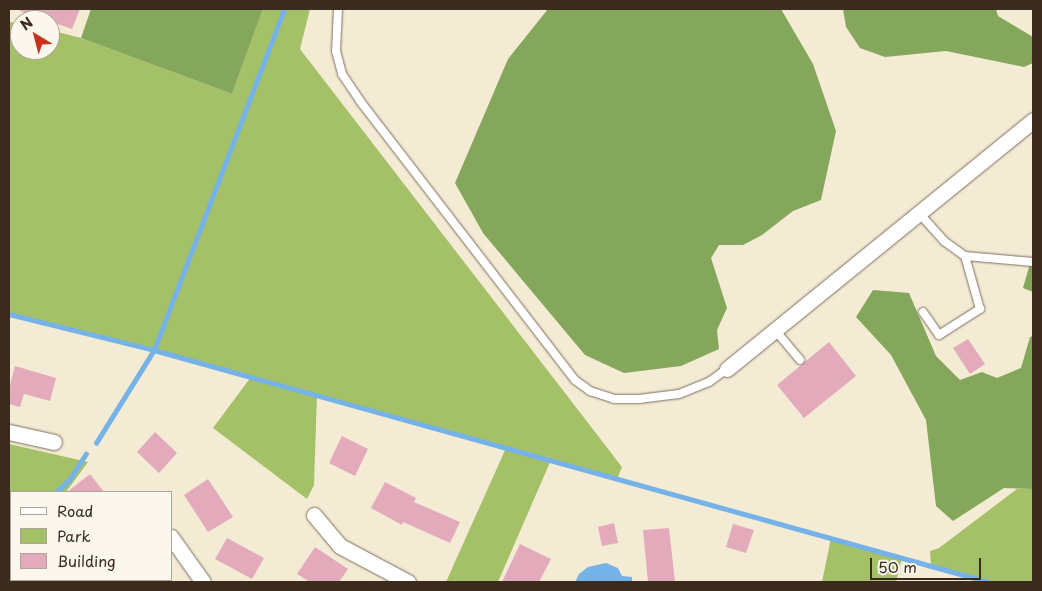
<!DOCTYPE html>
<style>
body{margin:0}
#map{position:relative;width:1042px;height:591px;overflow:hidden;background:#f4ebd4;font-family:"Playpen Sans",sans-serif}
div>[style]{position:absolute}
.green>*{inset:0;background:#a5c168}
.forest>*{inset:0;background:#84a75c}
.water>*{inset:0;background:#75b2e7}
.stream>*{height:4.5px;margin:-2.25px;padding:0 2.25px;transform-origin:2.25px;border-radius:2.25px;background:#75b2e7}
.building>*{inset:0;background:#e3aabc}
.roads{filter:drop-shadow(0 0 1px #7c6e5e) drop-shadow(0 0 1px #7c6e5e)}
.service>*{height:8px;margin:-4px;padding:0 4px;transform-origin:4px;border-radius:4px;background:#fff}
.minor>*{height:15px;margin:-7.5px;padding:0 7.5px;transform-origin:7.5px;border-radius:7.5px;background:#fff}
span{translate:-50% -50%;white-space:nowrap;text-align:center;line-height:1.15;-webkit-text-stroke:4.5px #fbf7ec;paint-order:stroke}
.frame{position:absolute;inset:0;border:10px solid #3b2a1e;pointer-events:none}
.legend{position:absolute;left:10px;top:491px;width:162px;height:90px;box-sizing:border-box;background:#fbf7ec;border:1px solid #aea59a;margin:0;padding:6px 9px;list-style:none;font-size:15px;color:#3b2a1e}
.legend li{display:flex;align-items:center;gap:10px;height:25px}
.legend b{width:25px;border:1px solid #aea59a}
.north{position:absolute;left:10px;top:10px;width:50px;height:50px;box-sizing:border-box;background:#fbf7ec;border:1px solid #aea59a;border-radius:50%;rotate:323deg;font-size:14px;font-weight:700;line-height:20px;text-align:center;color:#3b2a1e}
.north::after{content:'';display:block;margin:auto;width:18px;height:22px;background:#c8321e;clip-path:polygon(50% 0,100% 100%,50% 72%,0 100%)}
.scale{position:absolute;left:870px;top:558px;width:111px;height:22px;box-sizing:border-box;border:2px solid #3b2a1e;border-top:0;padding-left:6px;font-size:15px;line-height:18px;white-space:nowrap;color:#3b2a1e;-webkit-text-stroke:4px #fbf7ec;paint-order:stroke}
</style>
<div id="map">
<div class="green">
<i style="clip-path:polygon(263px 9px,310px 9px,300px 49px,622px 467px,617px 479px,551px 460px,498px 582px,446px 582px,506px 448px,317px 395px,314px 485px,307px 499px,213px 428px,251px 377px,154px 350px,9px 314px,9px 22px,20px 23px,20px 50px,50px 50px,50px 30px,81px 38px,232px 94px)"></i>
<i style="clip-path:polygon(9px 444px,88px 462px,66px 492px,11px 492px,11px 543px,9px 545px)"></i>
<i style="clip-path:polygon(1017px 489px,1033px 489px,1033px 582px,989px 582px,931px 566px,930px 551px,939px 548px)"></i>
<i style="clip-path:polygon(831px 538px,902px 558px,896px 582px,822px 582px)"></i>
</div>
<div class="forest">
<i style="clip-path:polygon(91px 9px,263px 9px,232px 94px,81px 38px)"></i>
<i style="clip-path:polygon(548px 9px,781px 9px,813px 64px,836px 131px,821px 200px,793px 211px,762px 235px,743px 245px,719px 245px,711px 258px,727px 308px,717px 330px,719px 349px,681px 366px,624px 373px,585px 355px,483px 233px,455px 183px,508px 59px)"></i>
<i style="clip-path:polygon(843px 9px,996px 9px,998px 16px,1033px 37px,1033px 63px,1024px 67px,946px 51px,885px 57px,860px 48px,846px 27px)"></i>
<i style="clip-path:polygon(1033px 253px,1033px 292px,1023px 288px)"></i>
<i style="clip-path:polygon(873px 290px,909px 293px,936px 356px,960px 380px,982px 372px,997px 378px,1021px 368px,1030px 337px,1033px 336px,1033px 489px,1004px 488px,953px 521px,936px 506px,926px 420px,891px 355px,856px 317px)"></i>
</div>
<div class="water">
<i style="clip-path:polygon(606px 563px,618px 568px,622px 576px,632px 577px,632px 582px,575px 582px,579px 574px,588px 567px)"></i>
</div>
<div class="stream">
<i style="left:9px;top:314px;width:149px;rotate:13.9deg"></i>
<i style="left:154px;top:350px;width:867px;rotate:15.53deg"></i>
<i style="left:96px;top:443px;width:110px;rotate:-58.1deg"></i>
<i style="left:154px;top:350px;width:365px;rotate:-69.1deg"></i>
<i style="left:56px;top:492px;width:18px;rotate:-43deg"></i>
<i style="left:69px;top:480px;width:31px;rotate:-57deg"></i>
<i style="left:9px;top:537px;width:4px;rotate:-56deg"></i>
</div>
<div class="building">
<i style="clip-path:polygon(20px 9px,80px 9px,72px 29px,20px 11px)"></i>
<i style="clip-path:polygon(968px 339px,985px 364px,970px 374px,953px 348px)"></i>
<i style="clip-path:polygon(829px 342px,856px 376px,804px 418px,777px 385px)"></i>
<i style="clip-path:polygon(15px 366px,56px 378px,50px 401px,24px 394px,20px 407px,9px 404px,9px 389px)"></i>
<i style="clip-path:polygon(155px 432px,177px 453px,159px 473px,137px 452px)"></i>
<i style="clip-path:polygon(342px 436px,368px 449px,355px 476px,329px 463px)"></i>
<i style="clip-path:polygon(90px 474px,104px 492px,67px 492px)"></i>
<i style="clip-path:polygon(208px 479px,233px 517px,208px 532px,184px 495px)"></i>
<i style="clip-path:polygon(385px 482px,416px 498px,414px 502px,460px 522px,450px 543px,403px 522px,402px 525px,371px 508px)"></i>
<i style="clip-path:polygon(614px 523px,618px 543px,602px 546px,598px 527px)"></i>
<i style="clip-path:polygon(733px 524px,754px 530px,746px 553px,726px 547px)"></i>
<i style="clip-path:polygon(669px 528px,675px 582px,648px 582px,643px 530px)"></i>
<i style="clip-path:polygon(227px 538px,264px 558px,252px 579px,215px 559px)"></i>
<i style="clip-path:polygon(520px 544px,551px 559px,539px 582px,502px 582px)"></i>
<i style="clip-path:polygon(315px 547px,348px 569px,339px 582px,310px 582px,297px 574px)"></i>
</div>
<div class="roads">
<div class="service">
<i style="left:338px;top:9px;width:42px;rotate:92.7deg"></i>
<i style="left:336px;top:51px;width:24px;rotate:75deg"></i>
<i style="left:342px;top:74px;width:32px;rotate:56deg"></i>
<i style="left:360px;top:101px;width:352px;rotate:52.4deg"></i>
<i style="left:575px;top:380px;width:19px;rotate:36deg"></i>
<i style="left:590px;top:391px;width:25px;rotate:18deg"></i>
<i style="left:614px;top:399px;width:25px"></i>
<i style="left:639px;top:399px;width:40px;rotate:-7.1deg"></i>
<i style="left:679px;top:394px;width:32px;rotate:-22deg"></i>
<i style="left:709px;top:382px;width:22px;rotate:-36deg"></i>
<i style="left:918px;top:212px;width:39px;rotate:48deg"></i>
<i style="left:944px;top:241px;width:26px;rotate:36deg"></i>
<i style="left:965px;top:256px;width:68px;rotate:5deg"></i>
<i style="left:923px;top:312px;width:28px;rotate:55deg"></i>
<i style="left:939px;top:335px;width:49px;rotate:-32.4deg"></i>
<i style="left:980px;top:309px;width:55px;rotate:-105.8deg"></i>
<i style="left:775px;top:330px;width:39px;rotate:50deg"></i>
</div>
<div class="minor">
<i style="left:727px;top:369px;width:395px;rotate:-39.1deg"></i>
<i style="left:9px;top:432px;width:46px;rotate:12.5deg"></i>
<i style="left:314px;top:515px;width:40px;rotate:50deg"></i>
<i style="left:340px;top:546px;width:77px;rotate:27.9deg"></i>
<i style="left:171px;top:537px;width:55px;rotate:54.6deg"></i>
</div>
</div>
<div class="frame"></div>
<ul class="legend">
<li><b style="height:6px;background:#fff"></b>Road</li>
<li><b style="height:14px;background:#a5c168"></b>Park</li>
<li><b style="height:14px;background:#e3aabc"></b>Building</li>
</ul>
<div class="north">N</div>
<div class="scale">50 m</div>
</div>
